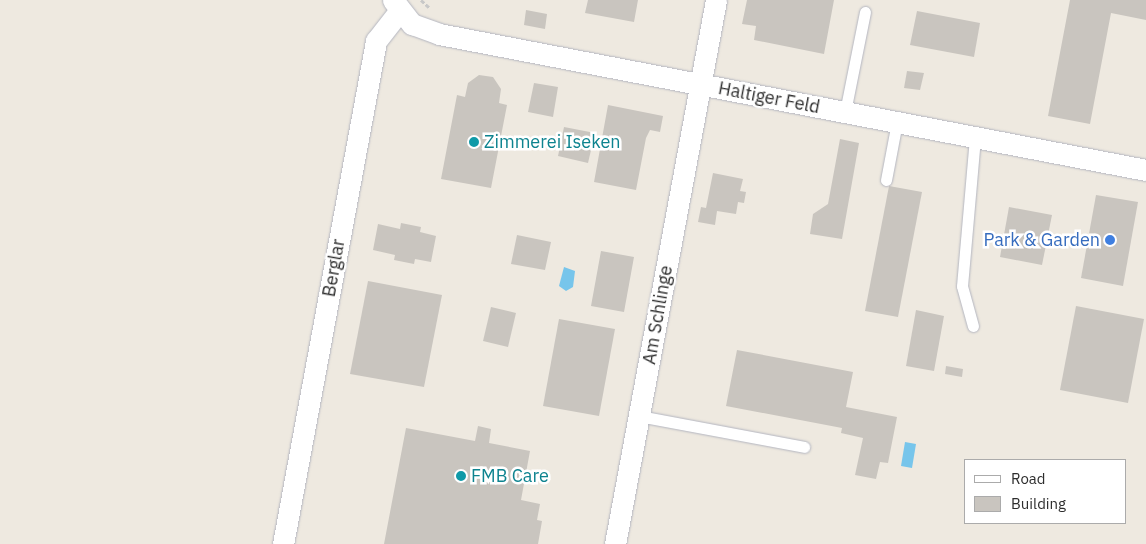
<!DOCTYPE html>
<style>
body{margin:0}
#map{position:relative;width:1146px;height:544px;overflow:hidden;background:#eee9e0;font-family:"IBM Plex Sans",sans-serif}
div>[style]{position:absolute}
.water>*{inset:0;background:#77c5eb}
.building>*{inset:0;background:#c9c5bf}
.path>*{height:3px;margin-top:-1.5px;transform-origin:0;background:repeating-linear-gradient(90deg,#c8c8c8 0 4px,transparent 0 6.5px)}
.roads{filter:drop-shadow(0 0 1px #b3b5bf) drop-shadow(0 0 1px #b3b5bf)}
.service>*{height:11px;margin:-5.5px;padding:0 5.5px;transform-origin:5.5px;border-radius:5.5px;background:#fff}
.minor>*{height:21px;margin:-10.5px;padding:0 10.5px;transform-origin:10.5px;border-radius:10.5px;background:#fff}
.dots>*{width:14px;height:14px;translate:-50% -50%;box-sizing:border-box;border:2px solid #fff;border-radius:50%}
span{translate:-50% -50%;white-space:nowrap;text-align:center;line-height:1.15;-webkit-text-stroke:5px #fff;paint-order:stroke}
.street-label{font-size:18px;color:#2d2d2d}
.culture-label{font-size:18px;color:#0d838f}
.left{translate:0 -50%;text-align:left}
.shop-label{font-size:18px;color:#366cbe}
.right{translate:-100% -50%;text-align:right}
.legend{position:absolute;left:964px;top:459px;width:162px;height:65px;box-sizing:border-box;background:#fff;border:1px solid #ababab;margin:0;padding:6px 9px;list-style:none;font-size:15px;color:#2d2d2d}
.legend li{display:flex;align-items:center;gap:10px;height:25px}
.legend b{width:25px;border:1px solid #ababab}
</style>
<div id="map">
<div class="water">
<i style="clip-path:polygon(564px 267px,575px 271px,573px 287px,566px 291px,559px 286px)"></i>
<i style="clip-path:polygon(905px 442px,916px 444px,912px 468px,901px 466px)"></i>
</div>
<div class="building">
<i style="clip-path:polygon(588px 0,638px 0,634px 22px,585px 13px)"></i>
<i style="clip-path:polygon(747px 0,834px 0,824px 54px,754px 40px,756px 26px,742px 24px)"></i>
<i style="clip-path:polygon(1070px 0,1146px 0,1146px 20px,1111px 13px,1090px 124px,1048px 116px)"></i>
<i style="clip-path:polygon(526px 10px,547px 14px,545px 29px,524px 25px)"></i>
<i style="clip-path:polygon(917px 11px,980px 23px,974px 57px,910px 45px)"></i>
<i style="clip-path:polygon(907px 71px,924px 73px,920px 90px,904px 88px)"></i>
<i style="clip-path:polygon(479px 75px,493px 77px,501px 89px,499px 103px,507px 105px,491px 188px,441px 179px,457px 95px,465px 97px,468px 83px)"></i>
<i style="clip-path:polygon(534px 83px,558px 87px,553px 117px,528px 112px)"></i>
<i style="clip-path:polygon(608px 105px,663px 116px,660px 132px,650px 130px,646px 138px,636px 190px,594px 182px)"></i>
<i style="clip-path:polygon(564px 127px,595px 133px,588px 163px,558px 156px)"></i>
<i style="clip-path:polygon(840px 139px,859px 143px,842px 239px,810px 234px,813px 214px,828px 204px)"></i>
<i style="clip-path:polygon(713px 173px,743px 179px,740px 191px,746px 192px,744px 203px,738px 202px,736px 214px,717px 211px,715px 225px,698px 222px,701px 207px,706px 208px)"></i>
<i style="clip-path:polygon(889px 186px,922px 192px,898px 317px,865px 311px)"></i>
<i style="clip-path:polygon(1096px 195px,1138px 202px,1123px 286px,1081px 278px)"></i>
<i style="clip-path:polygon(1009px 207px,1052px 215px,1042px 265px,1000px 257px)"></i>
<i style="clip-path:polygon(401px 223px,421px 227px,420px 232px,436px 236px,431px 262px,415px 259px,414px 264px,394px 260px,395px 255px,373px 250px,378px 224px,400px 229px)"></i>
<i style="clip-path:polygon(517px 235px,551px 242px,545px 270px,511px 264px)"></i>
<i style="clip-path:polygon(601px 251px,634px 257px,624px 312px,591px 306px)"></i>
<i style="clip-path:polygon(368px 281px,442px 295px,424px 387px,350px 374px)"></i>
<i style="clip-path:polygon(1076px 306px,1144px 319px,1128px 403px,1060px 390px)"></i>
<i style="clip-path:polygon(491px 307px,516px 313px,508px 347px,483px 341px)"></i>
<i style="clip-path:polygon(916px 310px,944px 316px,934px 371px,906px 366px)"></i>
<i style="clip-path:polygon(559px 319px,615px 329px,599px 416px,543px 406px)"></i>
<i style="clip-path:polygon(737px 350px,853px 372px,846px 407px,897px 417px,888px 463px,880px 462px,876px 479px,855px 475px,863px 438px,841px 433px,842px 428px,726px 406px)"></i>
<i style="clip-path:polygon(946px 366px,963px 369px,962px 377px,945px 374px)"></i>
<i style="clip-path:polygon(478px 426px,491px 429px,489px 443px,530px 451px,521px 500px,540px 504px,537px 520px,542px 521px,538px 544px,384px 544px,406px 428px,475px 441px)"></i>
</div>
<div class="path">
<i style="left:421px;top:0;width:12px;rotate:42deg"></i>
</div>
<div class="roads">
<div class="service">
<i style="left:845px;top:112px;width:102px;rotate:-78.7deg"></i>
<i style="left:886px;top:180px;width:59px;rotate:-79.3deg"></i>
<i style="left:973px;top:326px;width:41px;rotate:-105.4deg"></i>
<i style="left:962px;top:286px;width:150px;rotate:-85deg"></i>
<i style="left:639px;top:416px;width:168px;rotate:10.6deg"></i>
</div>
<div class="minor">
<i style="left:393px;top:0;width:31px;rotate:52deg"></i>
<i style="left:412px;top:24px;width:29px;rotate:20deg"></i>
<i style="left:439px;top:34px;width:720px;rotate:10.89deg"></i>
<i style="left:283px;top:544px;width:512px;rotate:-79.52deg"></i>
<i style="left:376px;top:41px;width:37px;rotate:-52deg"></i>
<i style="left:615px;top:544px;width:553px;rotate:-79.48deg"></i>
</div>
</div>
<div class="dots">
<i style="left:474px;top:142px;background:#0f9aa8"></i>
<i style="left:1110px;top:240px;background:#3f7fe0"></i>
<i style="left:461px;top:476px;background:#0f9aa8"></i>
</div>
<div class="street-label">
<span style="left:769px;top:98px;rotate:11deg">Haltiger Feld</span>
<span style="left:334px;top:268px;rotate:-80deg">Berglar</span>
<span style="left:658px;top:315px;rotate:-80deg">Am Schlinge</span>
</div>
<div class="culture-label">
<span class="left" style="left:484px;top:142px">Zimmerei Iseken</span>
<span class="left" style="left:471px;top:476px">FMB Care</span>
</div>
<div class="shop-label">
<span class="right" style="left:1100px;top:240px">Park &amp; Garden</span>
</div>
<ul class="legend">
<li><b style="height:6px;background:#fff"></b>Road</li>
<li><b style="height:14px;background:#c9c5bf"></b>Building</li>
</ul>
</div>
